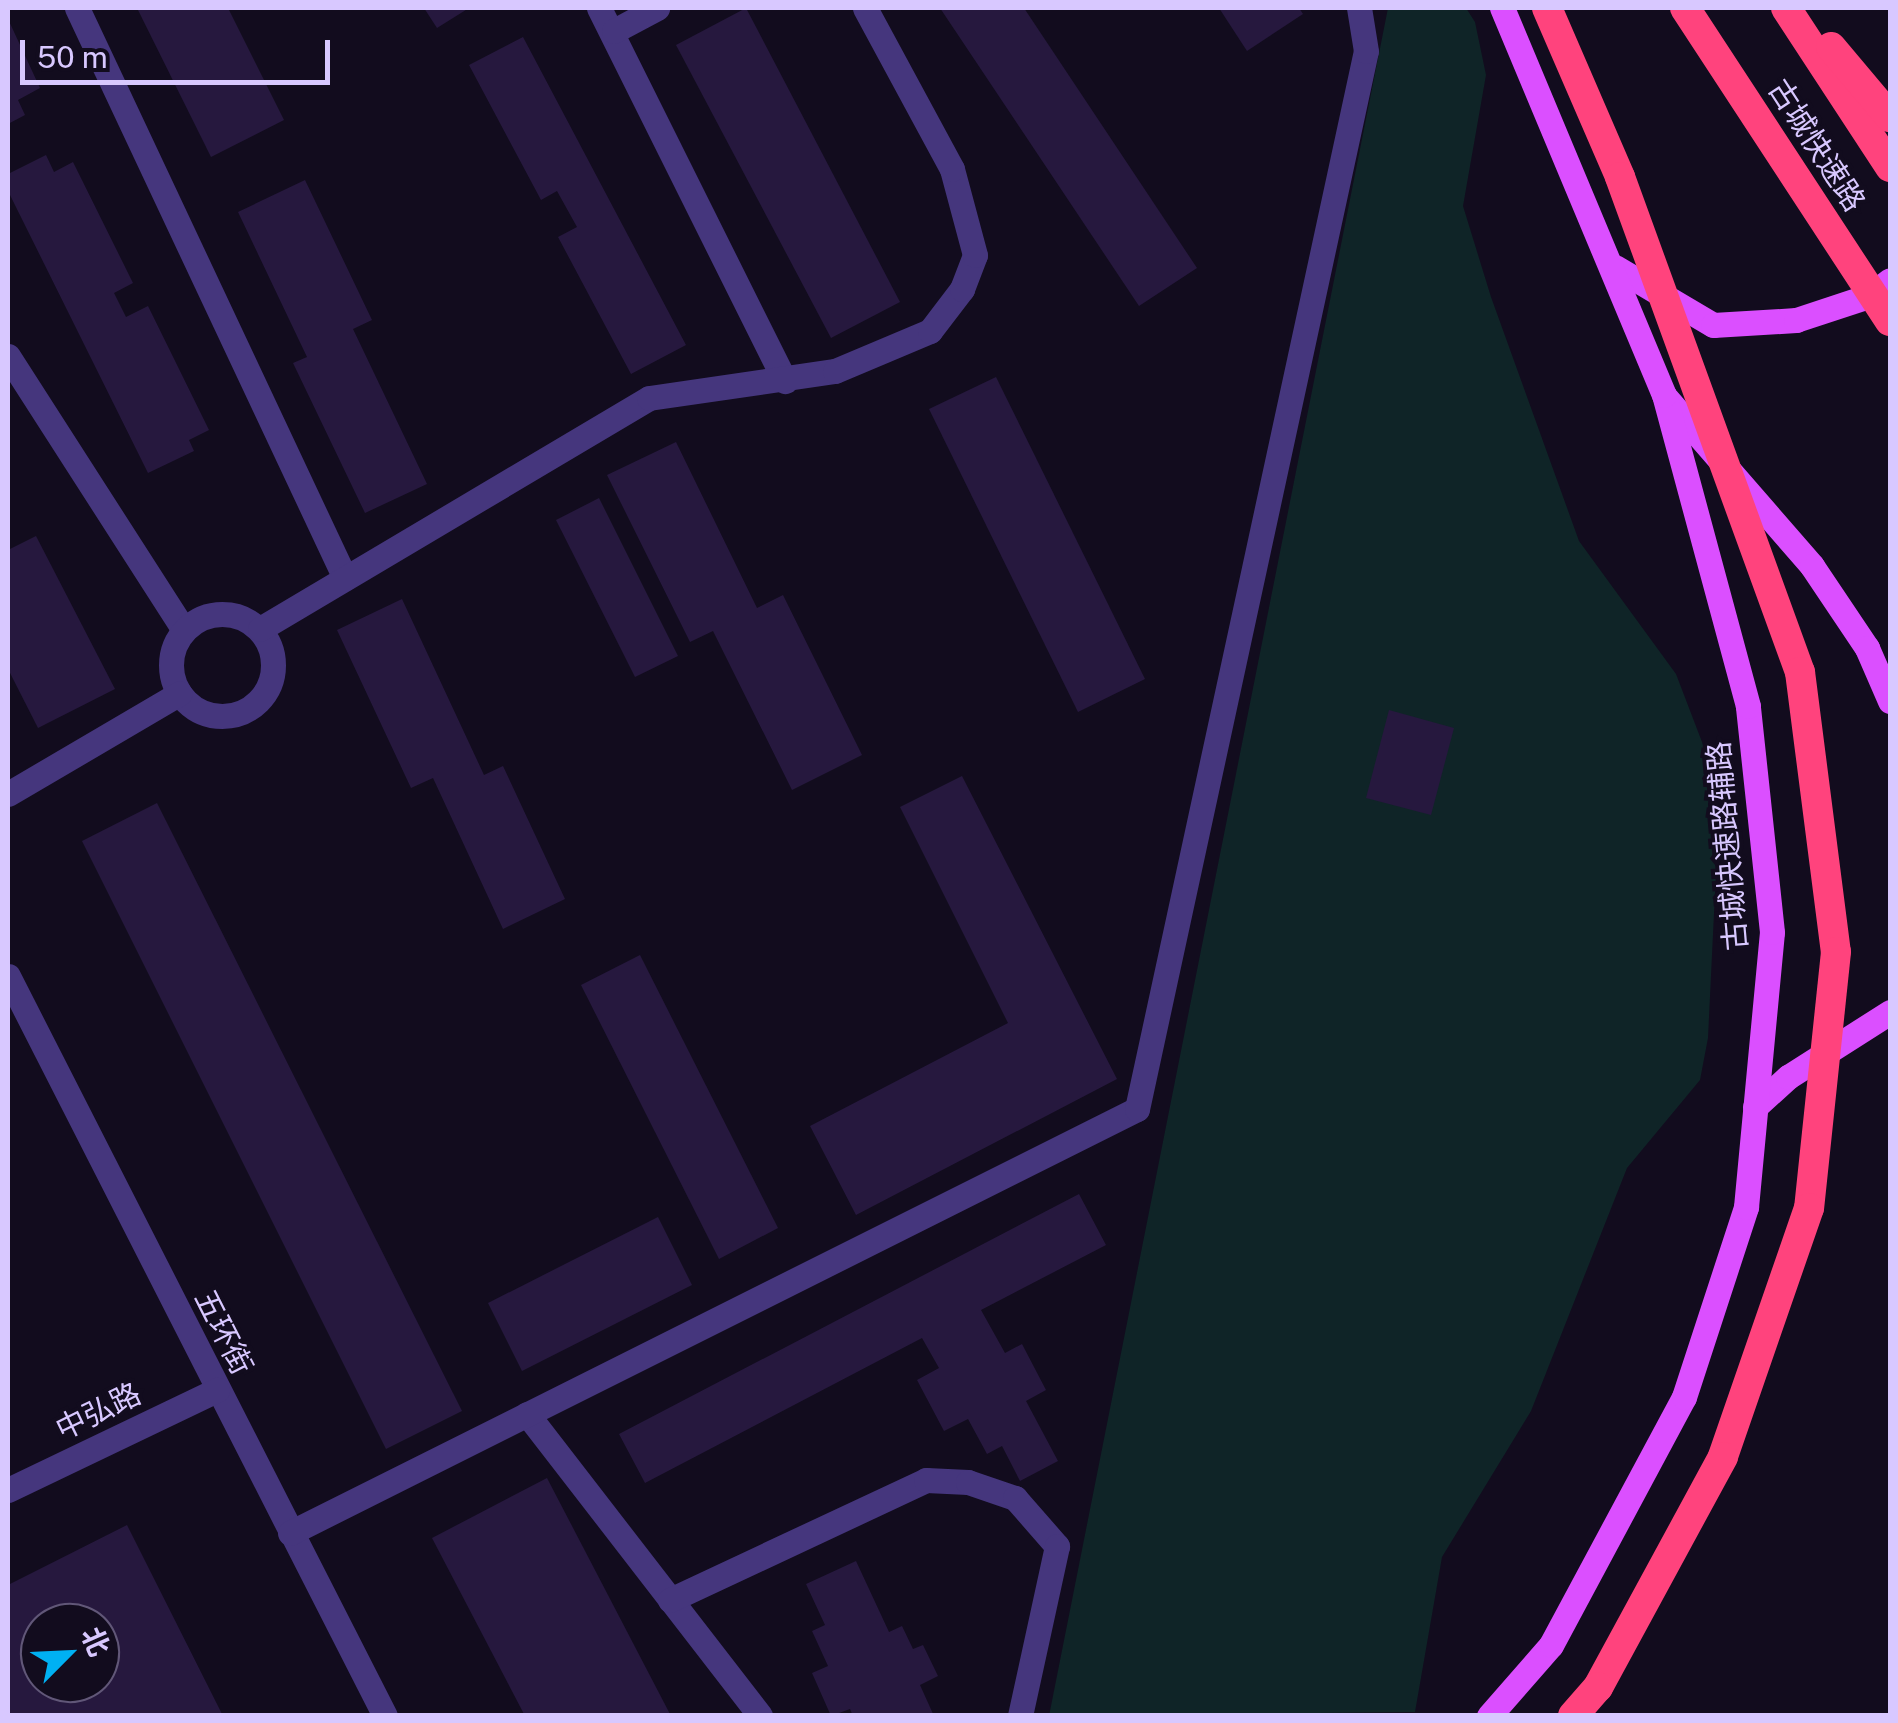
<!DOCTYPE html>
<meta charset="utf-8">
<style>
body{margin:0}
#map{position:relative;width:1898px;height:1723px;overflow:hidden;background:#120c1e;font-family:"Public Sans","Noto Sans SC",sans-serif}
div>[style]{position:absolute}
.green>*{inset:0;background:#0f2427}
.building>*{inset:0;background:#26183e}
.minor>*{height:25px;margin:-12.5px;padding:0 12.5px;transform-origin:12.5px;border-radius:12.5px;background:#45367d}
.minor>.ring{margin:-12.5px;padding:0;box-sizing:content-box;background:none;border:25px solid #45367d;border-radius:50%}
.major>*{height:25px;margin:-12.5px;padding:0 12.5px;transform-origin:12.5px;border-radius:12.5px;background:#db4fff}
.highway>*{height:30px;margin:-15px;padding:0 15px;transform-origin:15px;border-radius:15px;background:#ff437d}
.highway-bridge>*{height:30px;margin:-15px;padding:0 15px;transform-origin:15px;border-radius:15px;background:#ff437d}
span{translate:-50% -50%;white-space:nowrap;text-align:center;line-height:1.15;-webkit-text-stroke:8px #120c1e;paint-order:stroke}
.street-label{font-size:30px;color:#d8c8ff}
.frame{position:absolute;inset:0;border:10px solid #d8c8ff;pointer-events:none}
.north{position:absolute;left:20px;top:1603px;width:100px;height:100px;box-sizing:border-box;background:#120c1e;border:2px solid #615778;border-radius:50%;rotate:66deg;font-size:28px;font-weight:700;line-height:40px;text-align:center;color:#d8c8ff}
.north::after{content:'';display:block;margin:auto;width:35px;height:45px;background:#00b1f3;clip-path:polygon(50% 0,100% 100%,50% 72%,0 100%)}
.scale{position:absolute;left:20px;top:40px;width:310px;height:45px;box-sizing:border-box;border:5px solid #d8c8ff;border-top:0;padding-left:12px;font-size:30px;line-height:35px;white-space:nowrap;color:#d8c8ff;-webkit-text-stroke:8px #120c1e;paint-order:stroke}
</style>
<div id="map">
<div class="green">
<i style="clip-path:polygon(1388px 8px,1466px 8px,1475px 22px,1486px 75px,1463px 206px,1491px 297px,1579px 541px,1676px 674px,1720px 789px,1708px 1038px,1700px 1080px,1627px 1168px,1531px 1411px,1442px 1557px,1415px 1712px,1049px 1716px)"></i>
</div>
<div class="building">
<i style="clip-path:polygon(137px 8px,228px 8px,284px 120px,211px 157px)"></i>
<i style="clip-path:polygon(424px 8px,469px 8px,437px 28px)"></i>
<i style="clip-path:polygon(746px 8px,900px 302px,831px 338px,676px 45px)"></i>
<i style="clip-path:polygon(940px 8px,1024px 8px,1197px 268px,1139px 306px)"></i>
<i style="clip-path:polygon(1219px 8px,1299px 8px,1303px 14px,1247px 51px)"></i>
<i style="clip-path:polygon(8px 19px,40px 88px,18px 100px,25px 115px,8px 124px)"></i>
<i style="clip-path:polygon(523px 37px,686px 345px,631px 374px,558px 237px,577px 227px,557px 191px,541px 200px,469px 65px)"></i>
<i style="clip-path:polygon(46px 155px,54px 172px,73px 162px,133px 283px,114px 293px,126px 317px,148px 306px,209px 430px,189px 440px,194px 451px,148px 473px,8px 191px,8px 174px)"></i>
<i style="clip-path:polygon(305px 180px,372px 320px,353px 329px,427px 484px,365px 513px,293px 363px,307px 357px,238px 212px)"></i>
<i style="clip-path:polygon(996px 377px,1145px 679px,1078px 712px,929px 409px)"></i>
<i style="clip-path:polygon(676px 442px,757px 608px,783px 595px,862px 755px,792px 790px,713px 631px,690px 642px,607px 475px)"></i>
<i style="clip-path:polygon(599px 498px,678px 656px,635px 677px,556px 520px)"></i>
<i style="clip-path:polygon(36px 536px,115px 689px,38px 728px,8px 669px,8px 550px)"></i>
<i style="clip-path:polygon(402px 599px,484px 775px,503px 766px,565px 899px,503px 929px,433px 778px,411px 788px,337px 630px)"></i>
<i style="clip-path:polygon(1389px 710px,1454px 728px,1431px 815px,1366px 798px)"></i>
<i style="clip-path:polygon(962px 776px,1117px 1079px,856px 1215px,810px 1126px,1008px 1023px,900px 807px)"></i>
<i style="clip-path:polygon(157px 803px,462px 1411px,386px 1449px,82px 841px)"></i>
<i style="clip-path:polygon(640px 955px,778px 1228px,719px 1259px,581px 985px)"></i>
<i style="clip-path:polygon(1079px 1194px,1106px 1245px,981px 1310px,1005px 1353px,1022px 1344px,1046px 1390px,1026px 1401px,1058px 1461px,1020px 1481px,1002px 1446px,987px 1454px,968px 1419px,944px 1431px,917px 1380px,939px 1368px,922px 1338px,645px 1483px,619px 1434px)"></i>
<i style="clip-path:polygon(658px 1217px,692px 1285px,522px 1371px,488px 1303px)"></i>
<i style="clip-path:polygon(547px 1478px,671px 1716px,525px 1716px,432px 1538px)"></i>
<i style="clip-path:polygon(evenodd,127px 1525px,223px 1716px,8px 1716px,8px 1585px,127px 1525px,40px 1623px,100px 1623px,100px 1683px,40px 1683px,40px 1623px)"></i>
<i style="clip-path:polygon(856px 1561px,889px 1632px,902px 1626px,913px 1649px,923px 1645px,938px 1676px,920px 1685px,934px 1716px,853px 1716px,850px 1709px,831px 1716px,812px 1673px,828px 1666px,812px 1631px,825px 1625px,806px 1584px)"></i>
</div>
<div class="minor">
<i style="left:77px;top:8px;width:630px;rotate:64.82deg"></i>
<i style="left:599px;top:8px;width:417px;rotate:63.5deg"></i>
<i style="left:614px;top:31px;width:49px;rotate:-28.1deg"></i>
<i style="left:8px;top:356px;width:326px;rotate:57.3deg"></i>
<i class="ring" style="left:171px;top:614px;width:77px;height:77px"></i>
<i style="left:260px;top:629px;width:452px;rotate:-30.7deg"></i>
<i style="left:649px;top:398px;width:188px;rotate:-8.3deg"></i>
<i style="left:835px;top:371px;width:103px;rotate:-22.8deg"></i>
<i style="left:930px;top:331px;width:53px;rotate:-52.7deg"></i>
<i style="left:962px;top:289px;width:36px;rotate:-69deg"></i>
<i style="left:975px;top:255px;width:89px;rotate:-105deg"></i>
<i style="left:952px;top:169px;width:183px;rotate:-118.4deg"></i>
<i style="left:8px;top:794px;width:199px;rotate:-30.4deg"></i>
<i style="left:8px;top:976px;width:830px;rotate:63deg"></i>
<i style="left:527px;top:1414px;width:381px;rotate:52.3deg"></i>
<i style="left:8px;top:1490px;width:232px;rotate:-25.6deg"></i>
<i style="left:290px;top:1533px;width:947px;rotate:-26.59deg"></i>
<i style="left:1137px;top:1109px;width:1082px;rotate:-77.79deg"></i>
<i style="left:1366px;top:51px;width:44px;rotate:-99.2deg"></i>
<i style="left:670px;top:1600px;width:283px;rotate:-25.1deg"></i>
<i style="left:926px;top:1480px;width:42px;rotate:2.7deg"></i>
<i style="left:968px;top:1482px;width:50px;rotate:18.8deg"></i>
<i style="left:1015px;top:1498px;width:64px;rotate:48.8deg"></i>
<i style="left:1057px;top:1546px;width:174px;rotate:102.3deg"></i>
</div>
<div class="major">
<i style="left:1615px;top:267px;width:114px;rotate:30.6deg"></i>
<i style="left:1713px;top:325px;width:83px;rotate:-3.4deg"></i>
<i style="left:1796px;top:320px;width:77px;rotate:-18.2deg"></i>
<i style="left:1869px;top:296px;width:26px;rotate:-37deg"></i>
<i style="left:1667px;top:399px;width:221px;rotate:49deg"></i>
<i style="left:1812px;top:566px;width:99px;rotate:56.1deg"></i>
<i style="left:1867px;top:648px;width:58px;rotate:66.5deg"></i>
<i style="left:1755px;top:1107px;width:45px;rotate:-42.3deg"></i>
<i style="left:1788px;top:1077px;width:121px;rotate:-32.5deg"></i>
<i style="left:1489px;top:1716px;width:94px;rotate:-48.9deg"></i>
<i style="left:1551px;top:1645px;width:281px;rotate:-61.8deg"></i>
<i style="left:1684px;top:1397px;width:200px;rotate:-71.9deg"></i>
<i style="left:1746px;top:1207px;width:276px;rotate:-84.6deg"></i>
<i style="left:1772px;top:932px;width:227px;rotate:-96.1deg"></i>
<i style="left:1748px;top:706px;width:322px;rotate:-105.1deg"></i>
<i style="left:1664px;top:395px;width:420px;rotate:-112.7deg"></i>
</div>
<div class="highway">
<i style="left:1786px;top:8px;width:190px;rotate:56.8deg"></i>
<i style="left:1831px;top:47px;width:92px;rotate:49.9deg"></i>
</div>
<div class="highway-bridge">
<i style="left:1547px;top:8px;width:184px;rotate:66.6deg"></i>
<i style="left:1620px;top:177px;width:527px;rotate:70.02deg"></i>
<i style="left:1800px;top:672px;width:282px;rotate:82.7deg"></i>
<i style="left:1836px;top:952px;width:257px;rotate:96deg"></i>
<i style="left:1809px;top:1208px;width:263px;rotate:109.1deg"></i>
<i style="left:1723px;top:1457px;width:262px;rotate:118.5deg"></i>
<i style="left:1598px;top:1687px;width:38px;rotate:131deg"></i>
<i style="left:1685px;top:8px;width:374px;rotate:56.8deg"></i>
</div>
<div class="street-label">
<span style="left:1817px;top:145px;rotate:57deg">古城快速路</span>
<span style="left:1727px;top:846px;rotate:-95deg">古城快速路辅路</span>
<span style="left:224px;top:1332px;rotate:63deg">五环街</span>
<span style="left:98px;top:1411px;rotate:-26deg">中弘路</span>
</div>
<div class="frame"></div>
<div class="north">北</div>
<div class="scale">50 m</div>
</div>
